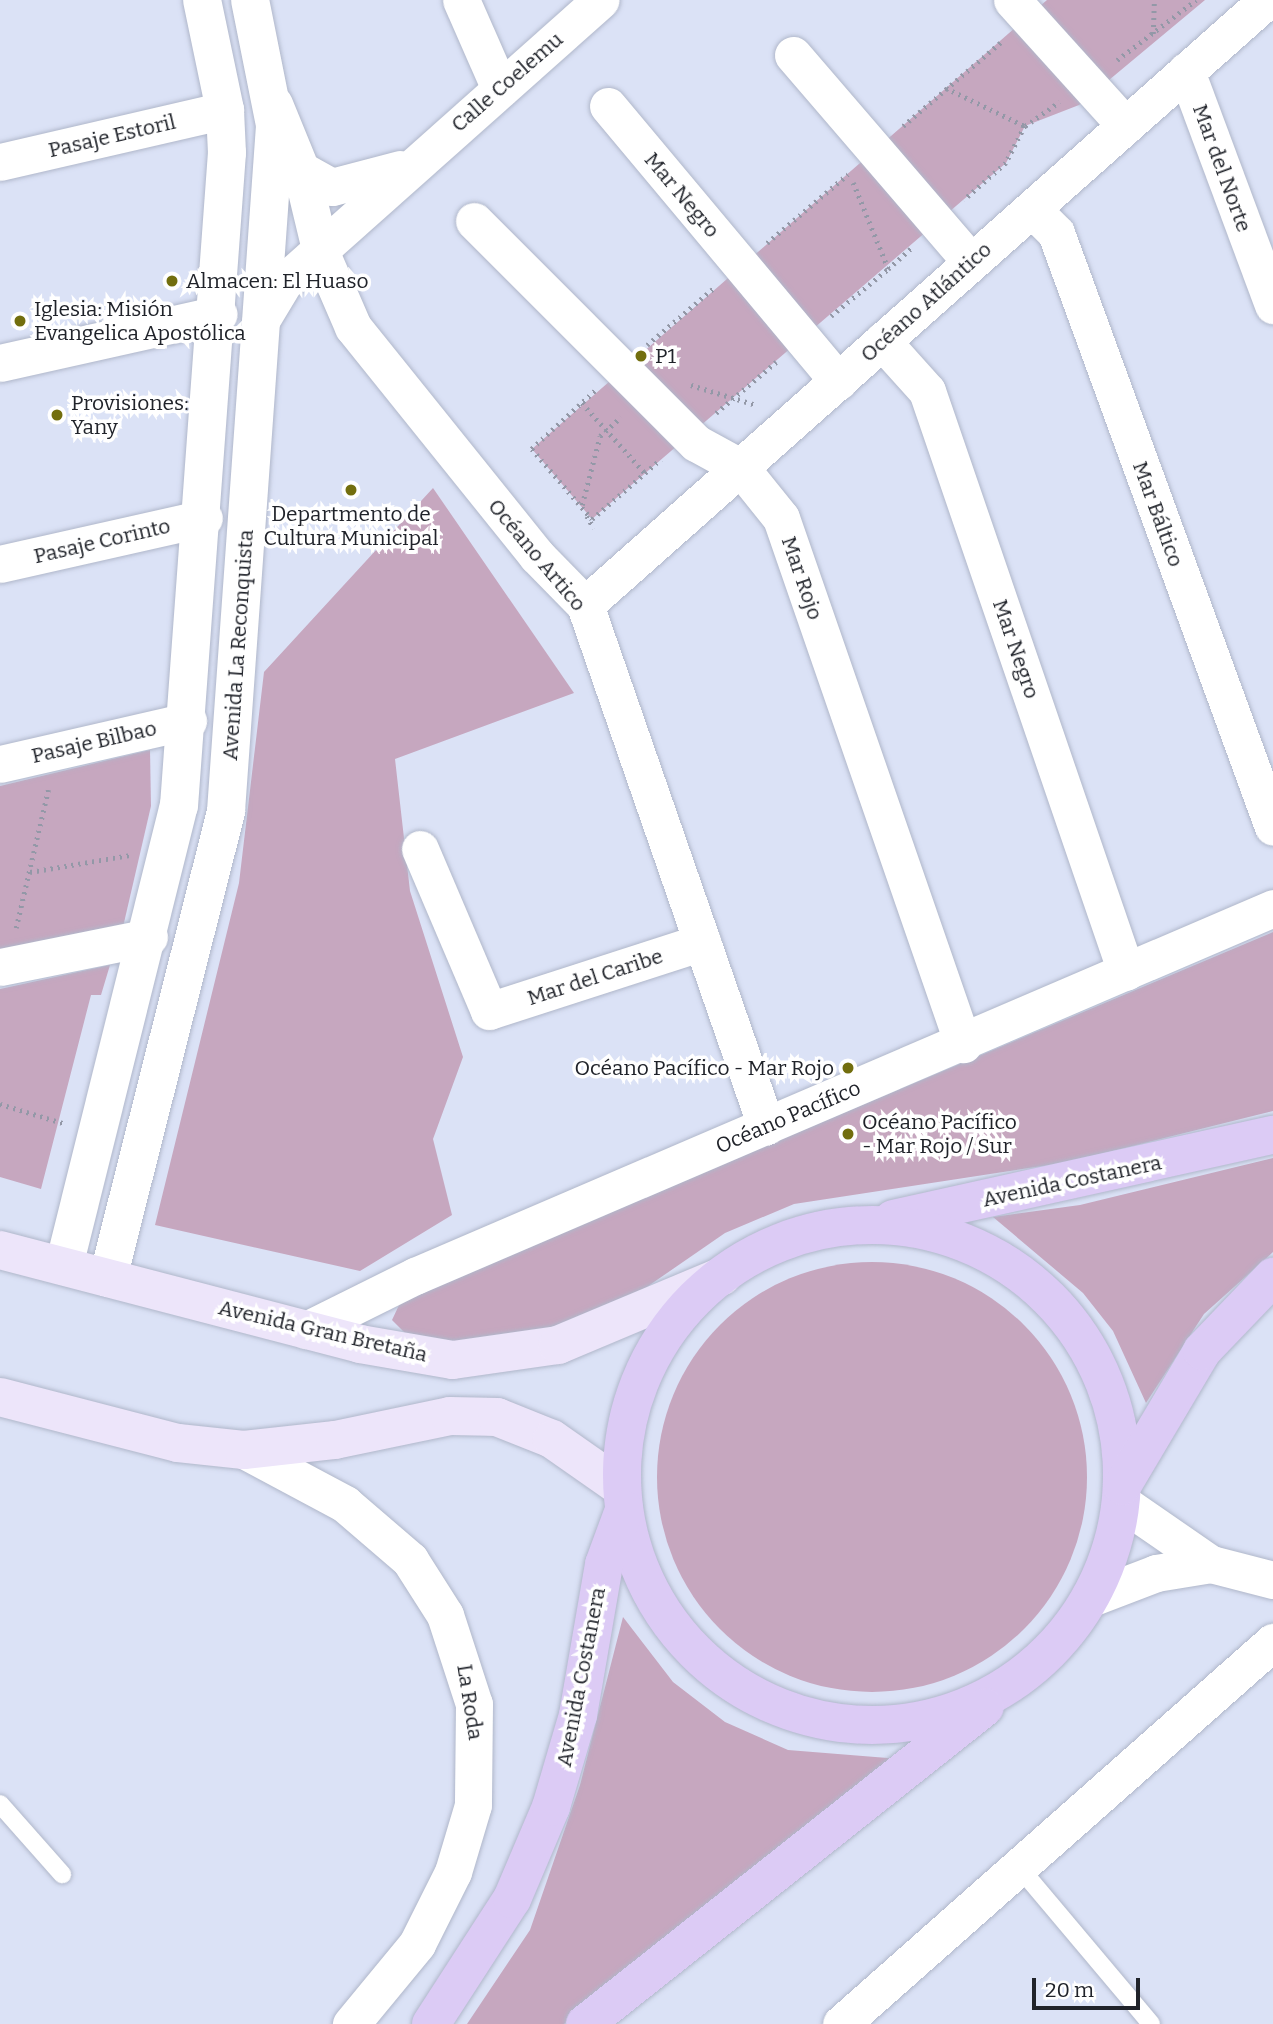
<!DOCTYPE html>
<meta charset="utf-8">
<style>
body{margin:0}
#map{position:relative;width:1273px;height:2024px;overflow:hidden;background:#dbe2f6;font-family:Bitter,serif}
div>[style]{position:absolute}
.green>*{inset:0;background:#c6a7bf}
.round{border-radius:50%}
.path>*{height:4.5px;margin-top:-2.25px;transform-origin:0;background:repeating-linear-gradient(90deg,#9398a7 0 2px,transparent 0 7px)}
.roads{filter:drop-shadow(0 0 2px #b0b7ca) drop-shadow(0 0 2px #b0b7ca)}
.service>*{height:18px;margin:-9px;padding:0 9px;transform-origin:9px;border-radius:9px;background:#fff}
.minor>*{height:37px;margin:-18.5px;padding:0 18.5px;transform-origin:18.5px;border-radius:18.5px;background:#fff}
.tertiary>*{height:38px;margin:-19px;padding:0 19px;transform-origin:19px;border-radius:19px;background:#fff}
.secondary>*{height:38px;margin:-19px;padding:0 19px;transform-origin:19px;border-radius:19px;background:#ede5fa}
.primary>*{height:38px;margin:-19px;padding:0 19px;transform-origin:19px;border-radius:19px;background:#dccbf5}
.primary>.ring{margin:-19px;padding:0;box-sizing:content-box;background:none;border:38px solid #dccbf5;border-radius:50%}
.dots>*{width:19px;height:19px;translate:-50% -50%;box-sizing:border-box;border:4px solid #fff;border-radius:50%}
span{translate:-50% -50%;white-space:nowrap;text-align:center;line-height:1.15;-webkit-text-stroke:7px #fff;paint-order:stroke}
.street-label{font-size:21px;color:#20232a}
.poi-label{font-size:21px;color:#20232a}
.left{translate:0 -50%;text-align:left}
.right{translate:-100% -50%;text-align:right}
.scale{position:absolute;left:1032px;top:1978px;width:108px;height:32px;box-sizing:border-box;border:4px solid #20232a;border-top:0;padding-left:9px;font-size:21px;line-height:24px;white-space:nowrap;color:#20232a;-webkit-text-stroke:5px #fff;paint-order:stroke}
</style>
<div id="map">
<div class="green">
<i style="clip-path:polygon(1047px 0,1205px 0,1079px 105px,1025px 126px,1006px 163px,592px 519px,532px 449px)"></i>
<i style="clip-path:polygon(433px 488px,574px 693px,395px 759px,410px 891px,463px 1057px,433px 1139px,452px 1215px,360px 1271px,155px 1225px,239px 883px,264px 672px)"></i>
<i style="clip-path:polygon(150px 750px,151px 806px,123px 927px,0 951px,0 786px)"></i>
<i style="clip-path:polygon(1273px 932px,1273px 1111px,1068px 1162px,794px 1204px,725px 1233px,641px 1291px,571px 1326px,456px 1342px,405px 1333px,392px 1320px,400px 1303px,414px 1294px)"></i>
<i style="clip-path:polygon(110px 965px,101px 995px,91px 995px,41px 1189px,0 1177px,0 989px)"></i>
<i style="clip-path:polygon(1273px 1158px,1273px 1252px,1204px 1314px,1146px 1403px,1113px 1331px,1083px 1293px,993px 1217px,1080px 1205px)"></i>
<i class="round" style="left:657px;top:1262px;width:430px;height:430px"></i>
<i style="clip-path:polygon(623px 1617px,673px 1682px,725px 1722px,788px 1750px,900px 1759px,564px 2024px,467px 2024px,530px 1930px,580px 1785px)"></i>
</div>
<div class="path">
<i style="left:1153px;top:34px;width:34px;rotate:-88deg"></i>
<i style="left:1117px;top:60px;width:99px;rotate:-37.2deg"></i>
<i style="left:946px;top:88px;width:88px;rotate:25.7deg"></i>
<i style="left:1025px;top:126px;width:42px;rotate:117.2deg"></i>
<i style="left:1006px;top:163px;width:56px;rotate:138.6deg"></i>
<i style="left:903px;top:126px;width:130px;rotate:-40.6deg"></i>
<i style="left:1025px;top:126px;width:42px;rotate:-35.2deg"></i>
<i style="left:767px;top:243px;width:106px;rotate:-40.4deg"></i>
<i style="left:888px;top:269px;width:31px;rotate:-42deg"></i>
<i style="left:831px;top:316px;width:74px;rotate:-39.5deg"></i>
<i style="left:888px;top:269px;width:93px;rotate:-112.1deg"></i>
<i style="left:647px;top:345px;width:89px;rotate:-40.5deg"></i>
<i style="left:691px;top:385px;width:68px;rotate:17.1deg"></i>
<i style="left:595px;top:391px;width:86px;rotate:137.4deg"></i>
<i style="left:532px;top:449px;width:92px;rotate:49.4deg"></i>
<i style="left:592px;top:519px;width:91px;rotate:-41deg"></i>
<i style="left:582px;top:403px;width:94px;rotate:48deg"></i>
<i style="left:716px;top:413px;width:79px;rotate:-40.4deg"></i>
<i style="left:582px;top:505px;width:71px;rotate:-75.4deg"></i>
<i style="left:600px;top:436px;width:28px;rotate:-42deg"></i>
<i style="left:587px;top:516px;width:14px;rotate:60deg"></i>
<i style="left:30px;top:872px;width:101px;rotate:-9.6deg"></i>
<i style="left:16px;top:928px;width:142px;rotate:-76.9deg"></i>
<i style="left:0;top:1104px;width:66px;rotate:16.8deg"></i>
</div>
<div class="roads">
<div class="service">
<i style="left:0;top:1804px;width:94px;rotate:48.5deg"></i>
<i style="left:1019px;top:1867px;width:205px;rotate:49.9deg"></i>
</div>
<div class="minor">
<i style="left:461px;top:0;width:97px;rotate:66.3deg"></i>
<i style="left:1012px;top:0;width:169px;rotate:47.9deg"></i>
<i style="left:793px;top:55px;width:273px;rotate:49.3deg"></i>
<i style="left:1186px;top:71px;width:250px;rotate:69.6deg"></i>
<i style="left:274px;top:104px;width:71px;rotate:67.8deg"></i>
<i style="left:301px;top:170px;width:85px;rotate:76.5deg"></i>
<i style="left:321px;top:253px;width:81px;rotate:66.6deg"></i>
<i style="left:353px;top:327px;width:294px;rotate:51.2deg"></i>
<i style="left:537px;top:556px;width:69px;rotate:45.6deg"></i>
<i style="left:585px;top:605px;width:552px;rotate:70.84deg"></i>
<i style="left:608px;top:106px;width:359px;rotate:50.1deg"></i>
<i style="left:0;top:162px;width:231px;rotate:-13deg"></i>
<i style="left:301px;top:170px;width:35px;rotate:29deg"></i>
<i style="left:332px;top:187px;width:70px;rotate:-14.8deg"></i>
<i style="left:1032px;top:209px;width:34px;rotate:45deg"></i>
<i style="left:1056px;top:233px;width:632px;rotate:69.93deg"></i>
<i style="left:474px;top:221px;width:314px;rotate:45deg"></i>
<i style="left:696px;top:443px;width:50px;rotate:28.6deg"></i>
<i style="left:740px;top:467px;width:65px;rotate:51.2deg"></i>
<i style="left:781px;top:518px;width:557px;rotate:70.91deg"></i>
<i style="left:260px;top:322px;width:47px;rotate:-59deg"></i>
<i style="left:284px;top:282px;width:424px;rotate:-41.7deg"></i>
<i style="left:882px;top:341px;width:67px;rotate:48deg"></i>
<i style="left:927px;top:391px;width:614px;rotate:71.09deg"></i>
<i style="left:0;top:363px;width:224px;rotate:-12.6deg"></i>
<i style="left:0;top:564px;width:209px;rotate:-12.7deg"></i>
<i style="left:585px;top:605px;width:912px;rotate:-41.58deg"></i>
<i style="left:0;top:764px;width:193px;rotate:-12.9deg"></i>
<i style="left:420px;top:849px;width:176px;rotate:66.9deg"></i>
<i style="left:489px;top:1011px;width:224px;rotate:-17.9deg"></i>
<i style="left:0;top:967px;width:152px;rotate:-11.4deg"></i>
<i style="left:306px;top:1330px;width:122px;rotate:-26.4deg"></i>
<i style="left:415px;top:1276px;width:934px;rotate:-23.21deg"></i>
<i style="left:244px;top:1450px;width:115px;rotate:28.1deg"></i>
<i style="left:345px;top:1504px;width:86px;rotate:40.7deg"></i>
<i style="left:410px;top:1560px;width:65px;rotate:57.5deg"></i>
<i style="left:445px;top:1615px;width:94px;rotate:72deg"></i>
<i style="left:474px;top:1704px;width:101px;rotate:90.6deg"></i>
<i style="left:473px;top:1805px;width:70px;rotate:106.6deg"></i>
<i style="left:453px;top:1872px;width:80px;rotate:116.6deg"></i>
<i style="left:417px;top:1944px;width:104px;rotate:129.5deg"></i>
<i style="left:1121px;top:1502px;width:109px;rotate:34.6deg"></i>
<i style="left:1211px;top:1564px;width:64px;rotate:14.5deg"></i>
<i style="left:1091px;top:1598px;width:70px;rotate:-21deg"></i>
<i style="left:1156px;top:1573px;width:56px;rotate:-9.3deg"></i>
<i style="left:841px;top:2024px;width:577px;rotate:-41.49deg"></i>
</div>
<div class="tertiary">
<i style="left:64px;top:1266px;width:474px;rotate:-76deg"></i>
<i style="left:179px;top:806px;width:655px;rotate:-85.8deg"></i>
<i style="left:227px;top:153px;width:43px;rotate:-92.7deg"></i>
<i style="left:225px;top:110px;width:112px;rotate:-101.8deg"></i>
<i style="left:108px;top:1278px;width:482px;rotate:-75.8deg"></i>
<i style="left:226px;top:811px;width:688px;rotate:-85.91deg"></i>
<i style="left:275px;top:125px;width:127px;rotate:-101.3deg"></i>
</div>
<div class="secondary">
<i style="left:0;top:1250px;width:372px;rotate:14.6deg"></i>
<i style="left:360px;top:1344px;width:94px;rotate:9.8deg"></i>
<i style="left:453px;top:1360px;width:106px;rotate:-8.1deg"></i>
<i style="left:558px;top:1345px;width:178px;rotate:-22.8deg"></i>
<i style="left:0;top:1397px;width:184px;rotate:14.5deg"></i>
<i style="left:178px;top:1443px;width:66px;rotate:6.1deg"></i>
<i style="left:244px;top:1450px;width:92px;rotate:-6.3deg"></i>
<i style="left:335px;top:1440px;width:117px;rotate:-11.8deg"></i>
<i style="left:450px;top:1416px;width:47px;rotate:1.2deg"></i>
<i style="left:497px;top:1417px;width:59px;rotate:21.8deg"></i>
<i style="left:552px;top:1439px;width:85px;rotate:35deg"></i>
</div>
<div class="primary">
<i style="left:893px;top:1219px;width:389px;rotate:-12.5deg"></i>
<i class="ring" style="left:622px;top:1225px;width:462px;height:462px"></i>
<i style="left:1122px;top:1486px;width:157px;rotate:-59.3deg"></i>
<i style="left:1202px;top:1351px;width:103px;rotate:-46.2deg"></i>
<i style="left:431px;top:2024px;width:149px;rotate:-57.1deg"></i>
<i style="left:512px;top:1899px;width:100px;rotate:-67deg"></i>
<i style="left:551px;top:1807px;width:96px;rotate:-73.6deg"></i>
<i style="left:578px;top:1715px;width:153px;rotate:-80.2deg"></i>
<i style="left:604px;top:1564px;width:58px;rotate:-69.7deg"></i>
<i style="left:585px;top:2024px;width:510px;rotate:-38.4deg"></i>
</div>
</div>
<div class="dots">
<i style="left:172px;top:281px;background:#726e0e"></i>
<i style="left:20px;top:321px;background:#726e0e"></i>
<i style="left:641px;top:356px;background:#726e0e"></i>
<i style="left:57px;top:415px;background:#726e0e"></i>
<i style="left:351px;top:490px;background:#726e0e"></i>
<i style="left:848px;top:1068px;background:#726e0e"></i>
<i style="left:848px;top:1134px;background:#726e0e"></i>
</div>
<div class="street-label">
<span style="left:507px;top:82px;rotate:-41deg">Calle Coelemu</span>
<span style="left:112px;top:136px;rotate:-13deg">Pasaje Estoril</span>
<span style="left:1222px;top:168px;rotate:70deg">Mar del Norte</span>
<span style="left:682px;top:195px;rotate:50deg">Mar Negro</span>
<span style="left:926px;top:302px;rotate:-42deg">Océano Atlántico</span>
<span style="left:1158px;top:514px;rotate:70deg">Mar Báltico</span>
<span style="left:102px;top:541px;rotate:-13deg">Pasaje Corinto</span>
<span style="left:537px;top:555px;rotate:50deg">Océano Artico</span>
<span style="left:802px;top:578px;rotate:71deg">Mar Rojo</span>
<span style="left:238px;top:645px;rotate:-86deg">Avenida La Reconquista</span>
<span style="left:1016px;top:649px;rotate:71deg">Mar Negro</span>
<span style="left:94px;top:742px;rotate:-13deg">Pasaje Bilbao</span>
<span style="left:595px;top:977px;rotate:-18deg">Mar del Caribe</span>
<span style="left:788px;top:1117px;rotate:-23deg">Océano Pacífico</span>
<span style="left:1072px;top:1181px;rotate:-12deg">Avenida Costanera</span>
<span style="left:323px;top:1331px;rotate:13deg">Avenida Gran Bretaña</span>
<span style="left:581px;top:1677px;rotate:-79deg">Avenida Costanera</span>
<span style="left:470px;top:1702px;rotate:81deg">La Roda</span>
</div>
<div class="poi-label">
<span class="left" style="left:186px;top:281px">Almacen: El Huaso</span>
<span class="left" style="left:34px;top:321px">Iglesia: Misión<br>Evangelica Apostólica</span>
<span class="left" style="left:655px;top:356px">P1</span>
<span class="left" style="left:71px;top:415px">Provisiones:<br>Yany</span>
<span style="left:351px;top:526px">Departmento de<br>Cultura Municipal</span>
<span class="right" style="left:834px;top:1068px">Océano Pacífico - Mar Rojo</span>
<span class="left" style="left:862px;top:1134px">Océano Pacífico<br>- Mar Rojo / Sur</span>
</div>
<div class="scale">20 m</div>
</div>
